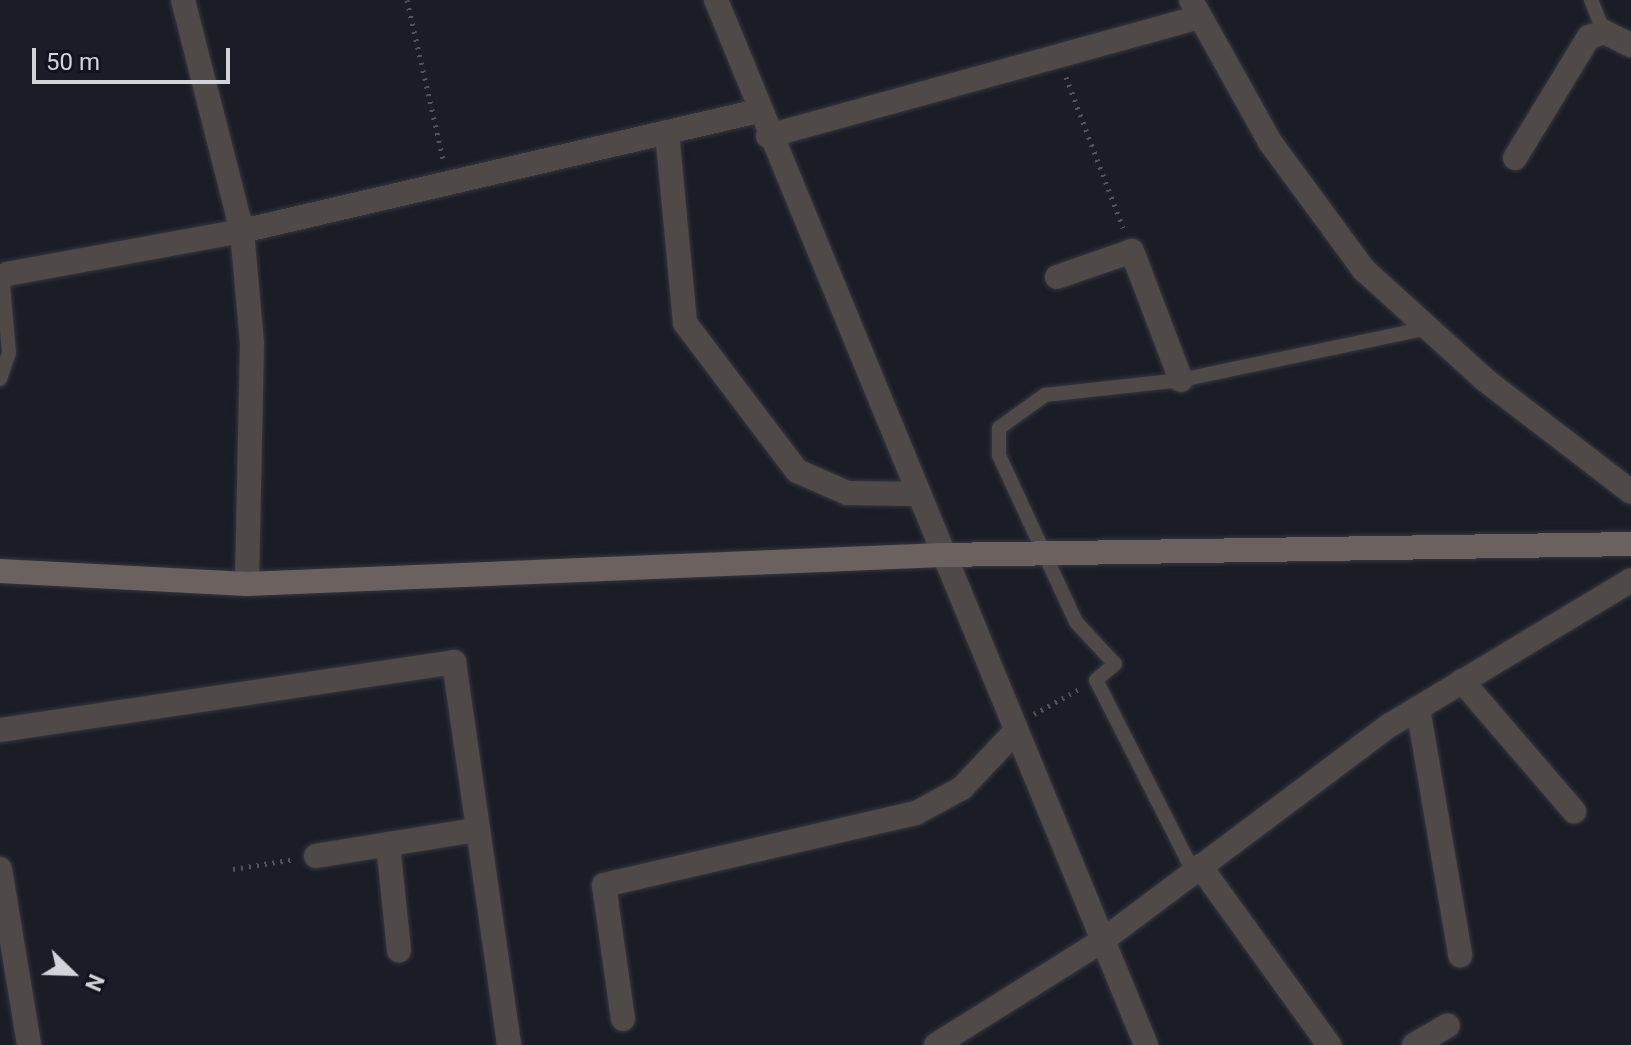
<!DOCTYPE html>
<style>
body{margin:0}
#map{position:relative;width:1631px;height:1045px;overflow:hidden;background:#1b1d26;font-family:Roboto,sans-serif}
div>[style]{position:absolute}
.path>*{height:5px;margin-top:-2.5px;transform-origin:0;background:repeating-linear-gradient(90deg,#52545c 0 2px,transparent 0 8px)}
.roads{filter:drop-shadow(0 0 2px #35373f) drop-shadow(0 0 2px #35373f)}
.lane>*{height:14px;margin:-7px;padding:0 7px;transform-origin:7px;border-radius:7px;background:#4f4948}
.street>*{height:24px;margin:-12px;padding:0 12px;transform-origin:12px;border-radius:12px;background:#4f4948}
.secondary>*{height:24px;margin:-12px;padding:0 12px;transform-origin:12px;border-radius:12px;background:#6b6260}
span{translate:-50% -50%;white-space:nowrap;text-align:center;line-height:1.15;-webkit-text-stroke:7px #12131c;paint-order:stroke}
.north{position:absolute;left:32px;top:933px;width:80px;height:80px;-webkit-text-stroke:6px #12131c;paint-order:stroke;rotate:113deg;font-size:22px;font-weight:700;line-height:32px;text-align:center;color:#d3d4da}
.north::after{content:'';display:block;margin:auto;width:28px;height:36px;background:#d3d4da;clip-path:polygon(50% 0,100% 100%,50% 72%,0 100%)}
.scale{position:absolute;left:32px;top:48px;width:198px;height:36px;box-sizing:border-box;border:4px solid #d3d4da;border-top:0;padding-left:10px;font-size:24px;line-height:28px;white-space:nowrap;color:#d3d4da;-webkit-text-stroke:6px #12131c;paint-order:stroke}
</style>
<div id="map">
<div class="path">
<i style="left:407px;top:0;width:163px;rotate:77.2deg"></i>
<i style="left:1066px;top:77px;width:161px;rotate:69.3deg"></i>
<i style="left:1034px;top:714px;width:54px;rotate:-29deg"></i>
<i style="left:233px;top:869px;width:63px;rotate:-9.2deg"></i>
</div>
<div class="roads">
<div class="lane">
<i style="left:1591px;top:0;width:35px;rotate:68deg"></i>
<i style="left:0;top:379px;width:28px;rotate:-71deg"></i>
<i style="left:9px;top:353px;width:81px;rotate:-94.9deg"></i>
<i style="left:1193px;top:871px;width:214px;rotate:-116.9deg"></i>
<i style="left:1096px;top:680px;width:25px;rotate:-40deg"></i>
<i style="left:1115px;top:664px;width:57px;rotate:-132.9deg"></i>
<i style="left:1076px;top:622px;width:184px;rotate:-114.8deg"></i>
<i style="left:999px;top:455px;width:27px;rotate:-90deg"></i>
<i style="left:999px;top:428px;width:57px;rotate:-35.7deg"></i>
<i style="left:1045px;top:395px;width:137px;rotate:-6.3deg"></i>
<i style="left:1181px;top:380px;width:252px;rotate:-11.9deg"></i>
</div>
<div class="street">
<i style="left:183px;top:0;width:238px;rotate:75.7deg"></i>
<i style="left:242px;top:231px;width:112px;rotate:84.9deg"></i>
<i style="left:252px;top:343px;width:241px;rotate:91.2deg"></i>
<i style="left:716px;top:0;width:1130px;rotate:67.63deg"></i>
<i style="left:1191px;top:0;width:162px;rotate:60.9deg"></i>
<i style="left:1270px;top:142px;width:159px;rotate:53.7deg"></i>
<i style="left:1364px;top:270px;width:162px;rotate:42.2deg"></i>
<i style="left:1484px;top:379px;width:185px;rotate:37.5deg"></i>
<i style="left:667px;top:132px;width:192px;rotate:84.6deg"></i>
<i style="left:685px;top:323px;width:186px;rotate:52.9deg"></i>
<i style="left:797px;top:471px;width:55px;rotate:23.7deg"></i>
<i style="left:847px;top:493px;width:69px;rotate:0.8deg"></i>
<i style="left:768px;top:136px;width:448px;rotate:-15.4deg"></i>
<i style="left:1515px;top:158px;width:142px;rotate:-58.6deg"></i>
<i style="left:1589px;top:37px;width:16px;rotate:-18deg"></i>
<i style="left:1604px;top:32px;width:30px;rotate:26deg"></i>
<i style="left:7px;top:274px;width:239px;rotate:-10.4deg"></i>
<i style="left:242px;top:231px;width:530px;rotate:-13.09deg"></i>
<i style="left:1057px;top:277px;width:79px;rotate:-19.1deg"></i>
<i style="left:1132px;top:251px;width:138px;rotate:69.2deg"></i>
<i style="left:1462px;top:681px;width:172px;rotate:49.3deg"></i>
<i style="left:1418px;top:708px;width:251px;rotate:80.3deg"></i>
<i style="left:0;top:730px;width:459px;rotate:-8.5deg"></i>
<i style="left:454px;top:662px;width:387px;rotate:81.8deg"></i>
<i style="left:388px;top:844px;width:107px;rotate:84.1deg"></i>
<i style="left:316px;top:856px;width:161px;rotate:-9.3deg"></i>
<i style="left:1200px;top:866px;width:221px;rotate:54.2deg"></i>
<i style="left:0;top:869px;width:178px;rotate:80.6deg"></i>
<i style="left:623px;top:1019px;width:135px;rotate:-98.1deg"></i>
<i style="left:604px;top:885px;width:320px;rotate:-13deg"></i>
<i style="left:916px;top:813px;width:52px;rotate:-28.5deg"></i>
<i style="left:962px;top:788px;width:77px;rotate:-46.6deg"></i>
<i style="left:936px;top:1045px;width:196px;rotate:-32.1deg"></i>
<i style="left:1102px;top:941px;width:360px;rotate:-36.9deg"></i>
<i style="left:1390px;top:725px;width:281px;rotate:-31deg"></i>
<i style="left:1414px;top:1045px;width:39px;rotate:-30deg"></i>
</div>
<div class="secondary">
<i style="left:0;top:571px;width:247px;rotate:3deg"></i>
<i style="left:247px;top:584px;width:695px;rotate:-2.39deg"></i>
<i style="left:941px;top:555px;width:690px;rotate:-0.91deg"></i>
</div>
</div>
<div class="north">N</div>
<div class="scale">50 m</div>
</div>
